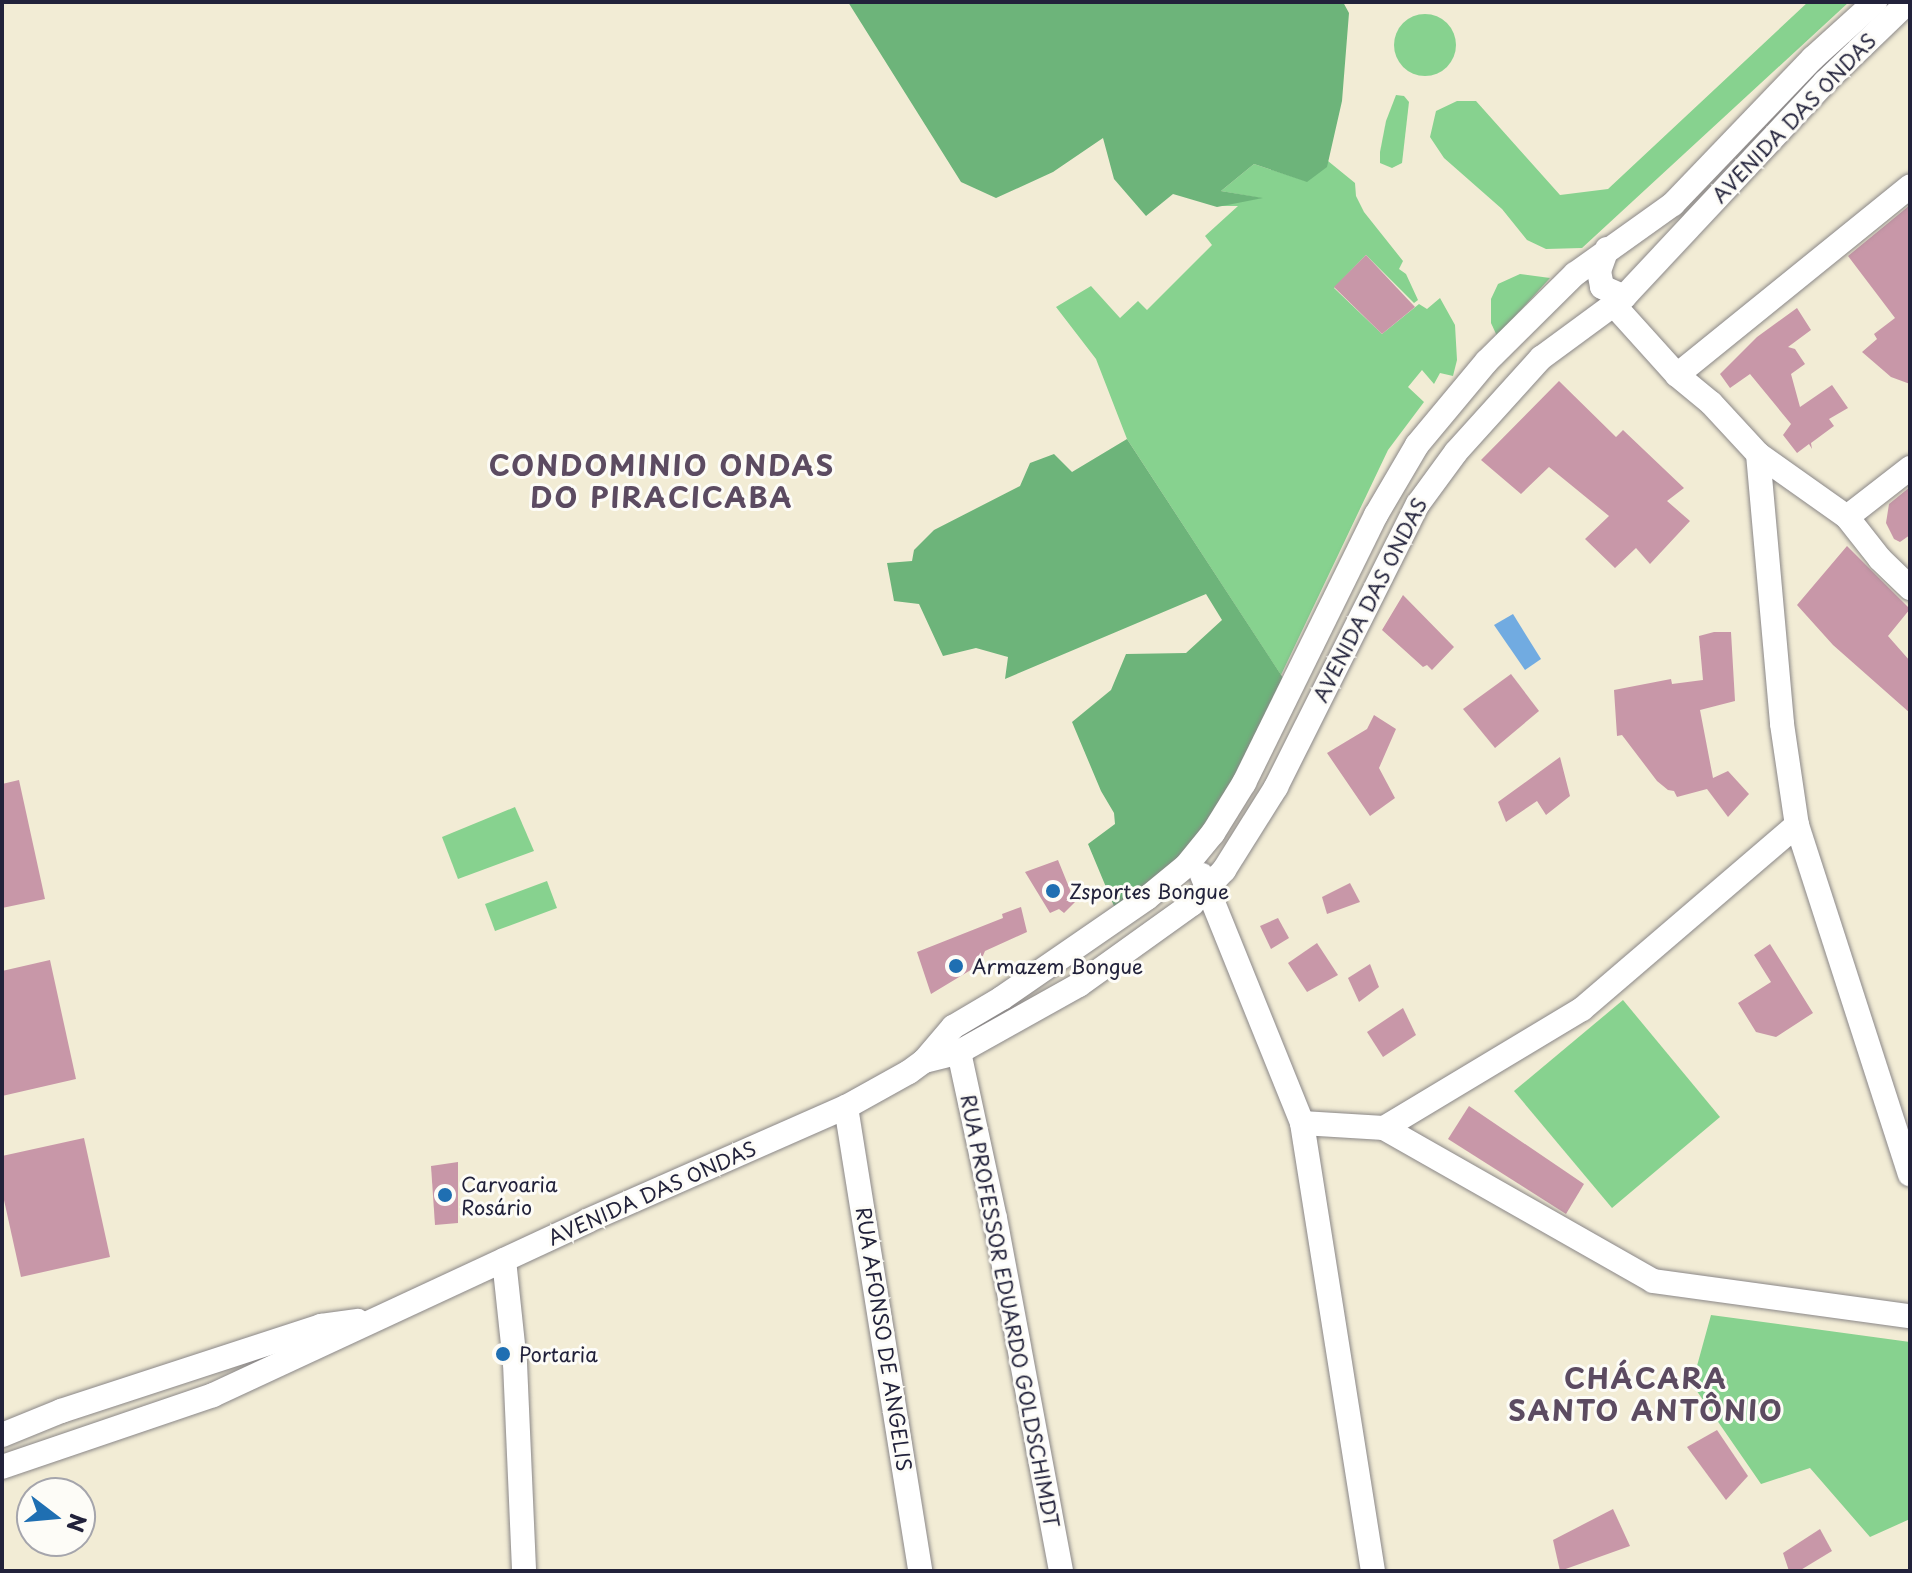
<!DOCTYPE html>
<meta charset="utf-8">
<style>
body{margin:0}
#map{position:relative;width:1912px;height:1573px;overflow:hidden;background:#f2ecd5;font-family:"Playpen Sans",sans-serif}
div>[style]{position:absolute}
.green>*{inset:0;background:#87d28f}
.round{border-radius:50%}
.forest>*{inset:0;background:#6db47a}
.water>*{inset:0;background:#71abe1}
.building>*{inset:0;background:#c897a8}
.roads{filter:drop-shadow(0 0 2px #8a8788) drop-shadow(0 0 2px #8a8788)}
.minor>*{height:24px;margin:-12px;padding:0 12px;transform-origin:12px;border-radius:12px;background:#fff}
.dots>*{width:22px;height:22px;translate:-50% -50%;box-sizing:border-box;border:4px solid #fdfcf7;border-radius:50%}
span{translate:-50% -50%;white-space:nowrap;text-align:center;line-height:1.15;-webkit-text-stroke:6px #fdfcf7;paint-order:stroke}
.street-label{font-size:20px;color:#22223b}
.poi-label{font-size:20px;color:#22223b}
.left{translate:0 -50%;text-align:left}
.district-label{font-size:28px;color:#5c4b61;font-weight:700;letter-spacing:2px}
.frame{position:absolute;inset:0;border:4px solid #22223b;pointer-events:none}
.north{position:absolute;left:16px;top:1477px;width:80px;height:80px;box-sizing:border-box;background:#fdfcf7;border:2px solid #a5a5ac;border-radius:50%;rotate:106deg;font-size:22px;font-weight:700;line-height:32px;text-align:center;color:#22223b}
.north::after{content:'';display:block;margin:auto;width:28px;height:36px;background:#1f6fb2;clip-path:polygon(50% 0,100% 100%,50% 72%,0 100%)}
</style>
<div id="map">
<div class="green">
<i style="clip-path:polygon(1808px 2px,1849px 2px,1582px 248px,1546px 249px,1527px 240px,1502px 209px,1444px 158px,1430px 137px,1436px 111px,1457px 101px,1476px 101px,1560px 195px,1608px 189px)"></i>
<i class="round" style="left:1394px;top:14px;width:62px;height:62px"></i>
<i style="clip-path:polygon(1396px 95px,1404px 96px,1409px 102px,1402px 163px,1392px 168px,1380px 163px,1380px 152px,1386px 121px)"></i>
<i style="clip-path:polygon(1328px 161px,1355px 183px,1356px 196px,1364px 212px,1403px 261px,1399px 269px,1406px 274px,1418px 300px,1414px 303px,1366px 255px,1334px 288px,1382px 334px,1419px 304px,1427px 309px,1440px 298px,1455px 325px,1457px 360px,1453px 376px,1440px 373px,1434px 384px,1422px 370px,1408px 387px,1424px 402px,1388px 450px,1281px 675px,1127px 439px,1096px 359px,1056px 307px,1091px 286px,1120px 318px,1138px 301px,1147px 310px,1212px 245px,1205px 236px,1238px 206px,1214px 206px,1260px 198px,1221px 191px,1254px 164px,1306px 181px)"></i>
<i style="clip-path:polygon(1520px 274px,1550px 278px,1497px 336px,1491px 323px,1491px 299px,1498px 284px)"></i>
<i style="clip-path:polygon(515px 807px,534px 851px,458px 879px,442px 837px)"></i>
<i style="clip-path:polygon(547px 881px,557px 908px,495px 931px,485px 904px)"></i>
<i style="clip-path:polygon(1623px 1000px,1720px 1117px,1612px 1208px,1514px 1091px)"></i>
<i style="clip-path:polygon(1711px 1315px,1910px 1342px,1910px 1519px,1870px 1537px,1810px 1468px,1761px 1484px,1692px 1384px)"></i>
</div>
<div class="forest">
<i style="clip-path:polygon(848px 2px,1343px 2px,1349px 13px,1342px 101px,1327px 167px,1307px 182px,1254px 164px,1221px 191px,1263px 198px,1217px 207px,1173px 194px,1146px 216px,1114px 179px,1103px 138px,1053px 172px,996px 198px,961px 182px)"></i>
<i style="clip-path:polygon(1127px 439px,1287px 684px,1237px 776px,1181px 858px,1116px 911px,1088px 844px,1115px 824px,1114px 813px,1101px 791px,1072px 722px,1111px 690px,1126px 654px,1186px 653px,1222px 620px,1206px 594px,1005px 679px,1008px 657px,976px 648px,943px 656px,919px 604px,894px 601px,887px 563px,912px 561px,914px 550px,934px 530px,1020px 486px,1030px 463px,1054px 454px,1072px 472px)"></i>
</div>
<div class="water">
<i style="clip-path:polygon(1513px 614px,1541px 659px,1525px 670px,1494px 625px)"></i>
</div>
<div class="building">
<i style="clip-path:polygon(1910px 205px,1910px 384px,1891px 377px,1862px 352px,1877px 339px,1874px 334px,1895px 318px,1848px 256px)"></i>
<i style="clip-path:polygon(1366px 255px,1415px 307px,1382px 334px,1334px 287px)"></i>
<i style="clip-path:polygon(1797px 308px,1811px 330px,1788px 347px,1795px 349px,1805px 364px,1791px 374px,1800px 407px,1832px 385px,1848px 408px,1829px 419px,1834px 426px,1811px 443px,1812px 449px,1809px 444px,1797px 453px,1783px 435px,1791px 424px,1750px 374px,1730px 388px,1720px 374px,1757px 337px)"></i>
<i style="clip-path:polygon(1559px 381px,1616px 437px,1623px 430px,1684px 488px,1667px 501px,1690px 521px,1650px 564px,1636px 548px,1615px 568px,1585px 539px,1609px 516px,1549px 467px,1521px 494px,1481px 460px)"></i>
<i style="clip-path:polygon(1910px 487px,1910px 535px,1900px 542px,1894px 539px,1886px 523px,1889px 504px)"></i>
<i style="clip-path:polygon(1847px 546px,1910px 609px,1888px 636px,1910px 661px,1910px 713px,1833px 645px,1797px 605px)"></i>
<i style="clip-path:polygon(1403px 595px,1454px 647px,1432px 670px,1427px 665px,1423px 667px,1382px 630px)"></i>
<i style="clip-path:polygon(1714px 632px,1731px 632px,1735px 701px,1700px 710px,1713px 778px,1728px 771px,1749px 794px,1728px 817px,1707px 789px,1677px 797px,1674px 791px,1668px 790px,1657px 781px,1622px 735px,1617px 736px,1614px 690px,1671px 679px,1672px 684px,1703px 680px,1699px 636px)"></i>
<i style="clip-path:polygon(1511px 674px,1539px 711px,1495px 748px,1463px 709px)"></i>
<i style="clip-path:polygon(1374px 715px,1396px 729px,1379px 768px,1395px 798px,1370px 816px,1327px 753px,1367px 729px)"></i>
<i style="clip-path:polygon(1560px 757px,1570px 796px,1546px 815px,1537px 801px,1506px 822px,1498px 802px)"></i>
<i style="clip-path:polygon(19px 780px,45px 899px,2px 908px,2px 784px)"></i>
<i style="clip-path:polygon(1058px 860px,1075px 902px,1064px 913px,1059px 909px,1050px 913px,1025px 872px)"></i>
<i style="clip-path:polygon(1350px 883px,1360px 902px,1327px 914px,1322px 897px)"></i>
<i style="clip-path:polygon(1021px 907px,1027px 932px,985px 951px,979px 965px,931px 994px,917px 952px,1003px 918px,1002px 914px)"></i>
<i style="clip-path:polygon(1278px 918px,1289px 938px,1271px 949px,1260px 926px)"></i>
<i style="clip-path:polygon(1317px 943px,1338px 975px,1307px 992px,1288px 963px)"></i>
<i style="clip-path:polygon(1770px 944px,1813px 1013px,1776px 1037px,1756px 1032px,1738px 1003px,1771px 982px,1754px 955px)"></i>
<i style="clip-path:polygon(50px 960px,76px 1079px,2px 1096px,2px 971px)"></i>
<i style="clip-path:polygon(1370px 964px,1379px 987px,1359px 1002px,1348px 978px)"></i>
<i style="clip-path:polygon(1403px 1008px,1416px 1035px,1383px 1057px,1367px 1032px)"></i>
<i style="clip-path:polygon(1469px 1106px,1584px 1184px,1566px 1214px,1448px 1139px)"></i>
<i style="clip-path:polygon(84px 1138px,110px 1257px,21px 1277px,2px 1191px,2px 1156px)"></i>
<i style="clip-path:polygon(458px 1162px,458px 1223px,435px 1225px,431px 1166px)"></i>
<i style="clip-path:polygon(1717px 1430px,1748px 1476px,1726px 1500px,1687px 1447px)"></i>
<i style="clip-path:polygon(1613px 1509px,1630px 1546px,1560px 1571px,1553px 1540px)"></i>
<i style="clip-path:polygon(1820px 1529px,1832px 1551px,1799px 1571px,1789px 1571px,1783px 1553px)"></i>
</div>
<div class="roads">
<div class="minor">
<i style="left:1607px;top:249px;width:23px;rotate:110deg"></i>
<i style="left:1599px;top:271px;width:16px;rotate:79deg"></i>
<i style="left:1602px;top:287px;width:24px;rotate:24deg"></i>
<i style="left:1613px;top:304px;width:96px;rotate:48deg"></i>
<i style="left:1677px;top:375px;width:44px;rotate:39.5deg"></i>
<i style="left:1711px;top:403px;width:69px;rotate:47.3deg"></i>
<i style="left:1758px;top:454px;width:109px;rotate:35.3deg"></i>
<i style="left:1847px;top:517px;width:53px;rotate:51.8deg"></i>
<i style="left:1880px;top:559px;width:42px;rotate:44deg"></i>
<i style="left:1677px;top:375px;width:300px;rotate:-39deg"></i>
<i style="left:1758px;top:454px;width:271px;rotate:84.9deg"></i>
<i style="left:1782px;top:724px;width:102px;rotate:81.6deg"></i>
<i style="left:1797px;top:825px;width:367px;rotate:72.1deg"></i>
<i style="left:1847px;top:517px;width:80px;rotate:-37.9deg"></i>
<i style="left:1202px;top:875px;width:267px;rotate:68deg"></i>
<i style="left:1302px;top:1123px;width:454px;rotate:81deg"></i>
<i style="left:959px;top:1052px;width:170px;rotate:77.8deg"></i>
<i style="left:995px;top:1218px;width:359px;rotate:79.4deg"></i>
<i style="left:924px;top:1061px;width:36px;rotate:-14deg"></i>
<i style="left:959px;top:1052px;width:137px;rotate:-29.2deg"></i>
<i style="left:1079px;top:985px;width:139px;rotate:-35.6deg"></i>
<i style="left:1192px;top:904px;width:47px;rotate:-46.7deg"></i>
<i style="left:1224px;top:870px;width:98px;rotate:-57.9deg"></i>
<i style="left:1276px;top:787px;width:317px;rotate:-63.4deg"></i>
<i style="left:1418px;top:504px;width:64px;rotate:-53.8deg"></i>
<i style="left:1456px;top:452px;width:127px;rotate:-47.9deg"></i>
<i style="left:1541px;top:358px;width:103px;rotate:-36.3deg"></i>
<i style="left:1624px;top:297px;width:294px;rotate:-46.9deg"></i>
<i style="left:1825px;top:82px;width:115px;rotate:-43.9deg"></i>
<i style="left:846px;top:1107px;width:470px;rotate:80.9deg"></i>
<i style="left:1302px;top:1123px;width:82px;rotate:3.5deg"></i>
<i style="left:1384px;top:1128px;width:309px;rotate:29.6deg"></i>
<i style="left:1653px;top:1281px;width:259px;rotate:7.8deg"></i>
<i style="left:1384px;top:1128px;width:231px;rotate:-31deg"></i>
<i style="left:1582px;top:1009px;width:283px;rotate:-40.6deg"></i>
<i style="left:504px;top:1260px;width:104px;rotate:83.9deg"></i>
<i style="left:515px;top:1363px;width:208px;rotate:87.5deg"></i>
<i style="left:2px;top:1435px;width:64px;rotate:-22.1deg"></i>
<i style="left:61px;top:1411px;width:274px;rotate:-18.1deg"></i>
<i style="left:321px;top:1326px;width:37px;rotate:-8deg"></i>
<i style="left:2px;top:1467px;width:223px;rotate:-18.8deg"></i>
<i style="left:213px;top:1395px;width:412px;rotate:-24.9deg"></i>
<i style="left:587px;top:1221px;width:283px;rotate:-23.8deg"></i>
<i style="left:846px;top:1107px;width:72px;rotate:-29.1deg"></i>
<i style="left:909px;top:1072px;width:19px;rotate:-36deg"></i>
<i style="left:924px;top:1061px;width:45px;rotate:-49.5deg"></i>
<i style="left:953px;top:1027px;width:57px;rotate:-30.6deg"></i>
<i style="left:1002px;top:998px;width:176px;rotate:-34.6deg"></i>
<i style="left:1147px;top:898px;width:50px;rotate:-39.4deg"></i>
<i style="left:1186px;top:866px;width:43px;rotate:-50.7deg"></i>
<i style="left:1213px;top:833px;width:59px;rotate:-58.2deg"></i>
<i style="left:1244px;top:783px;width:299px;rotate:-63.8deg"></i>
<i style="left:1376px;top:515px;width:81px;rotate:-59.6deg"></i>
<i style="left:1417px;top:445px;width:109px;rotate:-50.2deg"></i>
<i style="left:1487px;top:361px;width:124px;rotate:-44.7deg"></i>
<i style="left:1575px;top:274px;width:120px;rotate:-35.5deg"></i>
<i style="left:1673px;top:204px;width:202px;rotate:-46.2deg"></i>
<i style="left:1813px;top:58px;width:84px;rotate:-42.1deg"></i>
</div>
</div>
<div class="dots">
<i style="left:1053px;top:891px;background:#1f6fb2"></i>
<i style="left:956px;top:966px;background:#1f6fb2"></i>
<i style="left:445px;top:1195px;background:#1f6fb2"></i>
<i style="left:503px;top:1354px;background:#1f6fb2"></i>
</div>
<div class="street-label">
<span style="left:1794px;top:118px;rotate:-46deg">AVENIDA DAS ONDAS</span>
<span style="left:1370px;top:600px;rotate:-63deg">AVENIDA DAS ONDAS</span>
<span style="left:652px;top:1193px;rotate:-24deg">AVENIDA DAS ONDAS</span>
<span style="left:1010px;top:1311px;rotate:79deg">RUA PROFESSOR EDUARDO GOLDSCHIMDT</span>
<span style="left:884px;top:1339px;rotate:81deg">RUA AFONSO DE ANGELIS</span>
</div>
<div class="poi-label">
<span class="left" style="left:1069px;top:891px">Zsportes Bongue</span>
<span class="left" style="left:972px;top:966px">Armazem Bongue</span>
<span class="left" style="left:461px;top:1196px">Carvoaria<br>Rosário</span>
<span class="left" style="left:519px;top:1354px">Portaria</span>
</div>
<div class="district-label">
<span style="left:662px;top:481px">CONDOMINIO ONDAS<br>DO PIRACICABA</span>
<span style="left:1646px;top:1394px">CHÁCARA<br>SANTO ANTÔNIO</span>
</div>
<div class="frame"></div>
<div class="north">N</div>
</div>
